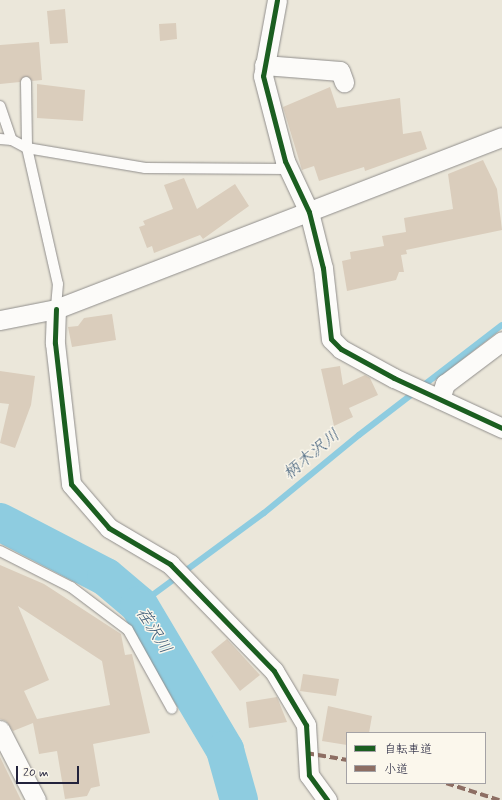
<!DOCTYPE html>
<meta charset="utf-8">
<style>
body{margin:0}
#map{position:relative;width:502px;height:800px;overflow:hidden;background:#ebe7da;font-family:Mynerve,"Klee One",sans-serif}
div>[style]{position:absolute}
.stream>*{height:6px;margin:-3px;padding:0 3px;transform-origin:3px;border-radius:3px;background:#8ecce0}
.river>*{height:38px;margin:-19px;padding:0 19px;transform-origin:19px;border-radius:19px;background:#8ecce0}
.building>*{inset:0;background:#dacdbc}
.roads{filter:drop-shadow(0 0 1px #908e8c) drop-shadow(0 0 1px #908e8c)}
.service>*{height:10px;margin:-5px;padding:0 5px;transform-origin:5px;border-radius:5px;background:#fcfbf9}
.minor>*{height:19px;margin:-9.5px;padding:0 9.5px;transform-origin:9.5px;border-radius:9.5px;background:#fcfbf9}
.quiet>*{height:4px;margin-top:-2px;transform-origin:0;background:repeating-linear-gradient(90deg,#8d6e63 0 8px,transparent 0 12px)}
.cycleway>*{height:5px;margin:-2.5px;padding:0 2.5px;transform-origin:2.5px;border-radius:2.5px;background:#1b5e20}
span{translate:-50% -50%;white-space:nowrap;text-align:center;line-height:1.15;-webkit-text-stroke:3px #fbf7ec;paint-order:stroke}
.water-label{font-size:17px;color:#3a5976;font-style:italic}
.legend{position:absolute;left:346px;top:732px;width:140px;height:52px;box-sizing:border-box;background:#fbf7ec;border:1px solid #a4a2a5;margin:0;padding:5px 7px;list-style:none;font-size:12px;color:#22223b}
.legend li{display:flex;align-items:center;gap:8px;height:20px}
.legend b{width:20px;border:1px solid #a4a2a5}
.scale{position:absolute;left:16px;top:766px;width:63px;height:18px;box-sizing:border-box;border:2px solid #22223b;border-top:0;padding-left:5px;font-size:12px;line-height:14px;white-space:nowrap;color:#22223b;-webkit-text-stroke:3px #fbf7ec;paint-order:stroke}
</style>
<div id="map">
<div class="stream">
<i style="left:139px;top:605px;width:155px;rotate:-36.4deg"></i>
<i style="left:264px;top:513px;width:123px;rotate:-39.4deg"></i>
<i style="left:359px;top:435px;width:180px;rotate:-37.6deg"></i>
</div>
<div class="river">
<i style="left:0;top:522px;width:119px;rotate:27.4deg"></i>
<i style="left:106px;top:577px;width:43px;rotate:40.3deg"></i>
<i style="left:139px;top:605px;width:169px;rotate:59.3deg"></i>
<i style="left:225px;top:750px;width:52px;rotate:74.4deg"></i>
</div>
<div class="building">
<i style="clip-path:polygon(65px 9px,68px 43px,50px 44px,47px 11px)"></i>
<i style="clip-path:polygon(176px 23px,177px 39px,160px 41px,159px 24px)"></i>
<i style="clip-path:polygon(39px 42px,42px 80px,32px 81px,26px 76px,20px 82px,0 84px,0 45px)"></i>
<i style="clip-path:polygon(37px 84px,85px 90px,83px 121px,37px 118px)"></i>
<i style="clip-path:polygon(330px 87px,337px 108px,400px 98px,403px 134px,421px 131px,427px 149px,365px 171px,364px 167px,319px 181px,314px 166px,302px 170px,283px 107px)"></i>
<i style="clip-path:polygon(483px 160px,497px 189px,502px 230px,406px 250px,407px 254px,401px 255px,404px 272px,399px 272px,396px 280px,347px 291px,342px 261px,351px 259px,350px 252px,384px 246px,382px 236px,406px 232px,404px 218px,453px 209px,448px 174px)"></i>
<i style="clip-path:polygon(184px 178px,197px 209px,235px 184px,249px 206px,203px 239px,200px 235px,154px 253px,152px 246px,147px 248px,139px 227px,145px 225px,143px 221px,173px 209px,164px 185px)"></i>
<i style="clip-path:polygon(112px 314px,116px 340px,72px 347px,68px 327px,78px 326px,84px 318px)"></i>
<i style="clip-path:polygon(340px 366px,343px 385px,365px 375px,370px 378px,378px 395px,349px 408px,353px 417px,334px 426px,321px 369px)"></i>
<i style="clip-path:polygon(0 371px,35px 376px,31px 405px,15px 448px,0 443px,9px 404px,0 403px)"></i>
<i style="clip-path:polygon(evenodd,0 565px,44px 584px,121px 634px,125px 655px,132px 654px,150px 733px,93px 744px,100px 786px,91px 788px,87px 796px,65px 799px,57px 751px,39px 754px,33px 723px,13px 731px,6px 721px,0 719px,0 565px,18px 606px,102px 661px,110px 705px,37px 719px,24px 691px,49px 680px,18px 606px)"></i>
<i style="clip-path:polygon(227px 639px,260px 675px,240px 691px,211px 652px)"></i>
<i style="clip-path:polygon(303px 674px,339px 679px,336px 696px,300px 691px)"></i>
<i style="clip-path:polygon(277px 697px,287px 722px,249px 728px,246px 702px)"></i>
<i style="clip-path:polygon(328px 706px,372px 716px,369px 733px,347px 733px,347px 745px,322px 741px)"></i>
<i style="clip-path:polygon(0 757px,21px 800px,0 800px)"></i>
</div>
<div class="roads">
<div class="service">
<i style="left:26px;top:82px;width:66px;rotate:89.1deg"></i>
<i style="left:27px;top:148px;width:139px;rotate:77.2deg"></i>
<i style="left:58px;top:284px;width:25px;rotate:95deg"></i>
<i style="left:0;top:106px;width:36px;rotate:71deg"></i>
<i style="left:0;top:139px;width:12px;rotate:5deg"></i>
<i style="left:12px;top:140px;width:17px;rotate:28deg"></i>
<i style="left:27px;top:148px;width:120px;rotate:9.6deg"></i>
<i style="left:145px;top:168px;width:143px;rotate:0.4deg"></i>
<i style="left:0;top:551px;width:80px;rotate:26.9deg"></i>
<i style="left:71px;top:587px;width:71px;rotate:37deg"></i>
<i style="left:128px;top:630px;width:90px;rotate:60.9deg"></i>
</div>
<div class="minor">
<i style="left:277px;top:0;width:77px;rotate:100.4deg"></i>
<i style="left:263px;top:76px;width:88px;rotate:75.5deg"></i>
<i style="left:285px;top:161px;width:56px;rotate:64.8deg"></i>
<i style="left:309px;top:212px;width:58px;rotate:76deg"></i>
<i style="left:323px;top:268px;width:71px;rotate:83.6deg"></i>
<i style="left:331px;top:339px;width:14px;rotate:45deg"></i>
<i style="left:341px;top:349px;width:60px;rotate:28.7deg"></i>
<i style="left:394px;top:378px;width:119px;rotate:24.8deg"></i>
<i style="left:264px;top:65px;width:76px;rotate:4.5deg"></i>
<i style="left:340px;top:71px;width:12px;rotate:70deg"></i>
<i style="left:56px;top:309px;width:34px;rotate:92deg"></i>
<i style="left:55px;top:343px;width:142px;rotate:83.5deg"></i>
<i style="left:71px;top:484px;width:58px;rotate:49.2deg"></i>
<i style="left:109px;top:528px;width:71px;rotate:30.5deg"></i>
<i style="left:170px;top:564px;width:149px;rotate:45.8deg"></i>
<i style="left:274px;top:671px;width:63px;rotate:59.3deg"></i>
<i style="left:306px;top:725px;width:50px;rotate:86.6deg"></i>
<i style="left:309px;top:775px;width:31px;rotate:54deg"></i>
<i style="left:0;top:320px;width:57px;rotate:-11.1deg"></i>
<i style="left:56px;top:309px;width:478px;rotate:-21.1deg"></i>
<i style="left:440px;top:399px;width:16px;rotate:-72deg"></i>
<i style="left:445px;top:384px;width:71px;rotate:-37deg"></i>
<i style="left:0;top:730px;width:79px;rotate:62.8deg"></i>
</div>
</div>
<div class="quiet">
<i style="left:306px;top:753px;width:42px;rotate:9.7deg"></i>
<i style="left:446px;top:783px;width:56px;rotate:17.8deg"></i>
</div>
<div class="cycleway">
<i style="left:277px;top:0;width:77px;rotate:100.4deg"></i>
<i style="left:263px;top:76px;width:88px;rotate:75.5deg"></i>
<i style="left:285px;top:161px;width:56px;rotate:64.8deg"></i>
<i style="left:309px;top:212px;width:58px;rotate:76deg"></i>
<i style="left:323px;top:268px;width:71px;rotate:83.6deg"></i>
<i style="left:331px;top:339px;width:14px;rotate:45deg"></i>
<i style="left:341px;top:349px;width:60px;rotate:28.7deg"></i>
<i style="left:394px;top:378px;width:119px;rotate:24.8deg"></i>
<i style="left:56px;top:309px;width:34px;rotate:92deg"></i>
<i style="left:55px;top:343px;width:142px;rotate:83.5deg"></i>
<i style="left:71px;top:484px;width:58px;rotate:49.2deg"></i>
<i style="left:109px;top:528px;width:71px;rotate:30.5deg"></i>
<i style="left:170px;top:564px;width:149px;rotate:45.8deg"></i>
<i style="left:274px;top:671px;width:63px;rotate:59.3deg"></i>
<i style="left:306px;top:725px;width:50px;rotate:86.6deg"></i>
<i style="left:309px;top:775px;width:31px;rotate:54deg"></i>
</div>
<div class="water-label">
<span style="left:312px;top:455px;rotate:-40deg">柄木沢川</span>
<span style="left:153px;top:631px;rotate:58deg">荏沢川</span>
</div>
<ul class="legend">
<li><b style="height:5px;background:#1b5e20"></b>自転車道</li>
<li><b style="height:5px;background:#8d6e63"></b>小道</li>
</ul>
<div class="scale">20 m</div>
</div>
